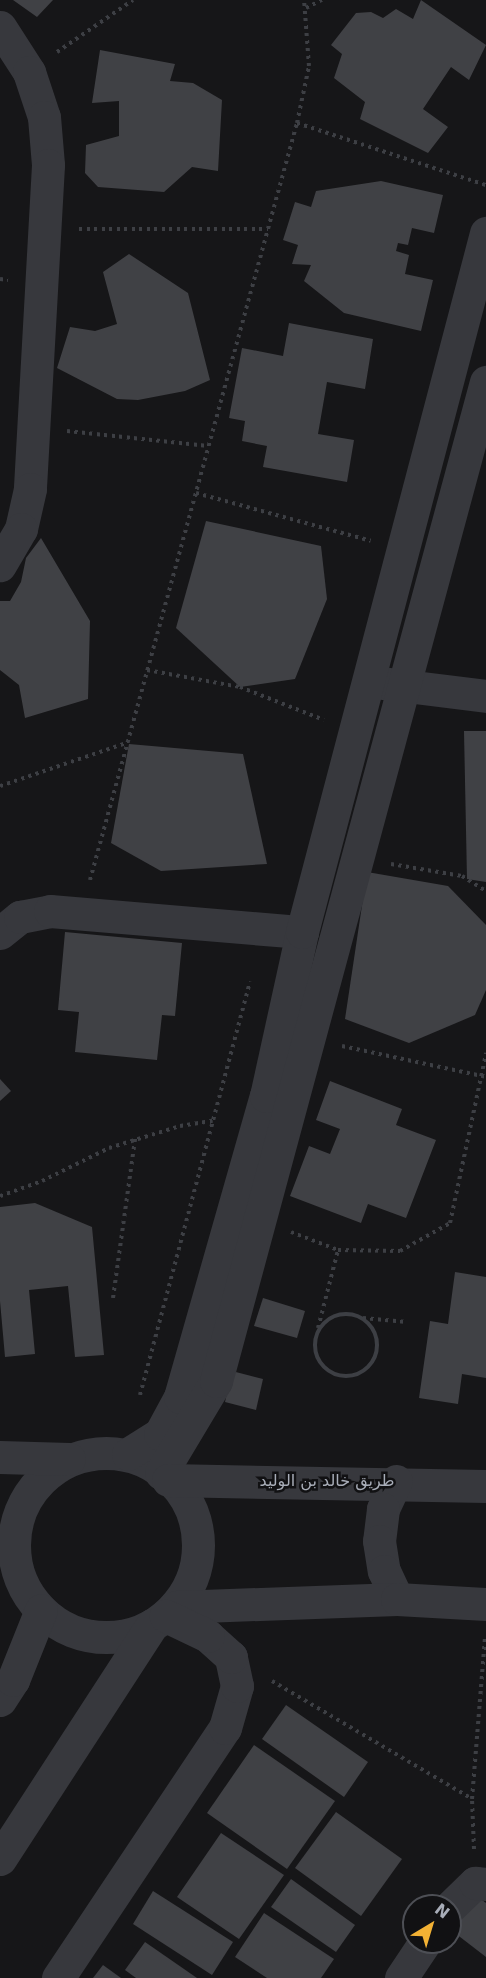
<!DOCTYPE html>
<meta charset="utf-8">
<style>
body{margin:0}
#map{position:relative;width:486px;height:1978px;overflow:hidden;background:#161618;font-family:"DejaVu Sans",Vazirmatn,sans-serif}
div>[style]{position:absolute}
.building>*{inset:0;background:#404145}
.path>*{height:4px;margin-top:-2px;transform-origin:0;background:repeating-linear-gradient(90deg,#3d3f44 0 3px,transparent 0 7.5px)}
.path>.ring{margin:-2px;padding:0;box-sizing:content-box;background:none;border:4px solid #3d3f44;border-radius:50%}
.minor>*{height:33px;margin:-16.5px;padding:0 16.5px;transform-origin:16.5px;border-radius:16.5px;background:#37383d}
.minor>.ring{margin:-16.5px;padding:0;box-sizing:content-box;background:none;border:33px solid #37383d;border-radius:50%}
span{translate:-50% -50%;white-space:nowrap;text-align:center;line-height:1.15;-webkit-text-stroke:5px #111113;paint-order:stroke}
.street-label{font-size:16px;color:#a8adb8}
.north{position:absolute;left:402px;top:1894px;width:60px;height:60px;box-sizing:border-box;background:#111113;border:2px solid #4d4f55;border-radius:50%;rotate:38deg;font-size:16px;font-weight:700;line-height:24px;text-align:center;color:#a8adb8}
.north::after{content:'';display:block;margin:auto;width:21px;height:27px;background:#f2b134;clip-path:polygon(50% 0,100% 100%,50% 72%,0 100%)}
</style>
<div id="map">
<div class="building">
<i style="clip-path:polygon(13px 0,53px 0,37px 17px)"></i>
<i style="clip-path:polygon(421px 0,486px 45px,469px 80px,451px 67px,423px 109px,448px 127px,428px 153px,360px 119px,365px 102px,334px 78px,342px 54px,331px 45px,356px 13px,371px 12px,383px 18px,396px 9px,413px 19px)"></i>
<i style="clip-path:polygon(100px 50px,175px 64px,170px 81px,193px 83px,222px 100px,218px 171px,192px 167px,164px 192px,98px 187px,85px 173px,86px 145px,119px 136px,119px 101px,92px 103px)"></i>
<i style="clip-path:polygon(381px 181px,443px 195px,434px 233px,412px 228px,408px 245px,398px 243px,396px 251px,409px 255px,405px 274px,433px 280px,421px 331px,344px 313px,304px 281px,311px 265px,292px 264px,298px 245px,283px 240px,295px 202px,311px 207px,316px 191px)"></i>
<i style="clip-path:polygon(129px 254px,188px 293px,210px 380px,185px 391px,138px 400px,117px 399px,57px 368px,70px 327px,95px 331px,117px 324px,103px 272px)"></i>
<i style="clip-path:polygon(289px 323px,373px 339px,365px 389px,327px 382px,318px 434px,354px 440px,347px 482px,263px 467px,267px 446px,242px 441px,245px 421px,229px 418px,242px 348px,283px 356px)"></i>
<i style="clip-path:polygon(206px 521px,321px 546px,327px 599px,295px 679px,240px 687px,176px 628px)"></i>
<i style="clip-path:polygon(41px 538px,90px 621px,88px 699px,25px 718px,19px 685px,0 670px,0 601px,10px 601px,21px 582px,26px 558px)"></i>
<i style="clip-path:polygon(464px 731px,486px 731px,486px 882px,467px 879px)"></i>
<i style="clip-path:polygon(129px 744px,243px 754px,267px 864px,161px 871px,111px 843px)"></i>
<i style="clip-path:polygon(367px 872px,448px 886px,486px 925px,486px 990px,475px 1015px,409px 1043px,345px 1019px)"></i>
<i style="clip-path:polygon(65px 932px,182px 943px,175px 1016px,162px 1015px,157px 1060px,75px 1052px,79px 1012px,58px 1010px)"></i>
<i style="clip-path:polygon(0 1079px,11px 1091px,0 1101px)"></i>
<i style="clip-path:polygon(330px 1081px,402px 1109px,396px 1125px,436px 1140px,406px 1218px,368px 1204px,361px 1223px,290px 1196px,309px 1146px,330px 1154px,340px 1129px,316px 1120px)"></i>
<i style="clip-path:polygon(35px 1203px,92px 1227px,104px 1355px,75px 1357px,68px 1286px,29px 1290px,35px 1354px,5px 1357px,0 1301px,0 1207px)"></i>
<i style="clip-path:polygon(455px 1272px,486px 1277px,486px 1378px,462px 1374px,458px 1404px,419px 1398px,430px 1321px,448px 1324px)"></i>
<i style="clip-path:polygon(263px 1298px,305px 1311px,297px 1338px,254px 1326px)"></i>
<i style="clip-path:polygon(232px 1371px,263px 1379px,256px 1410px,225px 1402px)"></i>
<i style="clip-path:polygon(286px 1705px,368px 1762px,344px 1797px,262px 1739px)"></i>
<i style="clip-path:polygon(254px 1745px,335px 1801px,287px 1869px,207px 1813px)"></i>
<i style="clip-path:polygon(336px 1812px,402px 1859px,361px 1916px,295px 1868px)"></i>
<i style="clip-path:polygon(221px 1833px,284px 1875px,239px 1939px,177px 1897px)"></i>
<i style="clip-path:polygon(291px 1879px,355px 1925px,336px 1952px,271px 1907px)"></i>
<i style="clip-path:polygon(153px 1891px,233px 1942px,212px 1975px,133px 1924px)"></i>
<i style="clip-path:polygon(477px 1896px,486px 1903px,486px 1957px,451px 1930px)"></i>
<i style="clip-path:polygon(264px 1913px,334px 1959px,321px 1978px,267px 1978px,235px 1957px)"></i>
<i style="clip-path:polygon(145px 1942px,197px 1978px,136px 1978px,125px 1970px)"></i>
<i style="clip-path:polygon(103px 1965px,121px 1978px,93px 1978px)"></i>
</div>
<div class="path">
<i style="left:306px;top:8px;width:18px;rotate:-27deg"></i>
<i style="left:57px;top:52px;width:92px;rotate:-34.4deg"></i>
<i style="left:297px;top:123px;width:199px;rotate:18.2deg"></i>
<i style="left:79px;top:229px;width:189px"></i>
<i style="left:0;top:279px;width:8px;rotate:7deg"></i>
<i style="left:67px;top:431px;width:142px;rotate:6.1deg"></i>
<i style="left:196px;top:493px;width:181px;rotate:15.3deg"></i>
<i style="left:147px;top:670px;width:95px;rotate:10.4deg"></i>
<i style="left:240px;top:687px;width:90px;rotate:21.4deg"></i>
<i style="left:0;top:786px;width:133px;rotate:-18.8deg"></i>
<i style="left:391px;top:864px;width:72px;rotate:9.6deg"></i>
<i style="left:462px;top:876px;width:28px;rotate:32deg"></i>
<i style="left:90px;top:880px;width:785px;rotate:-74.71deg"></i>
<i style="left:297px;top:123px;width:58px;rotate:-78.1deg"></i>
<i style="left:309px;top:66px;width:66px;rotate:-94.3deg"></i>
<i style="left:342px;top:1046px;width:147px;rotate:12.1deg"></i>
<i style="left:0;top:1196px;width:45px;rotate:-19.7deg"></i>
<i style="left:42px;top:1181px;width:75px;rotate:-26.2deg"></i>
<i style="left:109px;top:1148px;width:74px;rotate:-17.2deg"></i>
<i style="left:180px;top:1126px;width:33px;rotate:-9deg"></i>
<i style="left:291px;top:1232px;width:50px;rotate:21deg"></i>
<i style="left:338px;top:1250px;width:62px;rotate:0.9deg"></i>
<i style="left:400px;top:1251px;width:57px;rotate:-29.2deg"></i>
<i style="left:450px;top:1223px;width:174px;rotate:-78deg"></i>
<i style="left:113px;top:1298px;width:161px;rotate:-82.1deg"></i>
<i class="ring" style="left:315px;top:1314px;width:58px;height:58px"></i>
<i style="left:363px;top:1318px;width:44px;rotate:5.2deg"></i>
<i style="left:318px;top:1328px;width:81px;rotate:-75.6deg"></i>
<i style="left:140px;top:1395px;width:428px;rotate:-75.1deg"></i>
<i style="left:272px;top:1681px;width:232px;rotate:30.5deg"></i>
<i style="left:474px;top:1849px;width:50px;rotate:-92.3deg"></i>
<i style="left:472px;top:1799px;width:162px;rotate:-85.4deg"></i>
</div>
<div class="minor">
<i style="left:0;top:27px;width:54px;rotate:57.2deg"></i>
<i style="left:29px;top:72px;width:47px;rotate:71.6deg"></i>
<i style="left:44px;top:117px;width:48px;rotate:85.2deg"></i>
<i style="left:48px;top:165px;width:324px;rotate:93.2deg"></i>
<i style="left:30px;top:489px;width:41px;rotate:102.7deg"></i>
<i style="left:21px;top:529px;width:42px;rotate:120.3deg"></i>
<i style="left:382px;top:683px;width:105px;rotate:7.1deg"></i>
<i style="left:0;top:933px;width:26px;rotate:-39deg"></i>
<i style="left:20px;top:917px;width:31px;rotate:-11deg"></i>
<i style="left:50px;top:911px;width:253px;rotate:4.8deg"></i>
<i class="ring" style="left:14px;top:1453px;width:151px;height:151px"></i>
<i style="left:128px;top:1454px;width:38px;rotate:-32deg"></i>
<i style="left:160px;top:1434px;width:42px;rotate:-61.6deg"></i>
<i style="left:180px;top:1397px;width:313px;rotate:-74.1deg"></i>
<i style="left:266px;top:1096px;width:168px;rotate:-77.6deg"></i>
<i style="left:302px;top:932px;width:723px;rotate:-75.25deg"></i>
<i style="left:0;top:1457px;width:69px;rotate:1.7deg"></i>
<i style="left:161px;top:1473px;width:107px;rotate:-59.1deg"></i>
<i style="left:216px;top:1381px;width:1035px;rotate:-74.88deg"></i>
<i style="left:168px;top:1480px;width:318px;rotate:1.1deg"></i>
<i style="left:396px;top:1481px;width:31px;rotate:115deg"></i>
<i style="left:383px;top:1509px;width:32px;rotate:97deg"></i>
<i style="left:379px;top:1541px;width:30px;rotate:81deg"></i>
<i style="left:384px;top:1571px;width:31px;rotate:65deg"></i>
<i style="left:176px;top:1607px;width:221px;rotate:-2.1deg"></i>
<i style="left:397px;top:1599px;width:89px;rotate:3.2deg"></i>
<i style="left:0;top:1700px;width:24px;rotate:-57deg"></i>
<i style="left:13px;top:1680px;width:75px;rotate:-68.2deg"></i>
<i style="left:0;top:1859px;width:279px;rotate:-57deg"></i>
<i style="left:450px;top:1907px;width:35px;rotate:-44deg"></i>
<i style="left:475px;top:1883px;width:11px;rotate:5deg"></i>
<i style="left:58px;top:1978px;width:301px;rotate:-56.3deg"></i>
<i style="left:225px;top:1728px;width:44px;rotate:-74.1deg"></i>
<i style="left:237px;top:1686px;width:30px;rotate:-102deg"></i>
<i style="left:231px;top:1657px;width:31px;rotate:-138deg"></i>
<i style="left:208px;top:1636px;width:47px;rotate:-154.5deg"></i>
<i style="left:401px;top:1978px;width:43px;rotate:-56.3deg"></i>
</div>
<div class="street-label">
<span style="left:327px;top:1481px">طريق خالد بن الوليد</span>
</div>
<div class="north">N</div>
</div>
